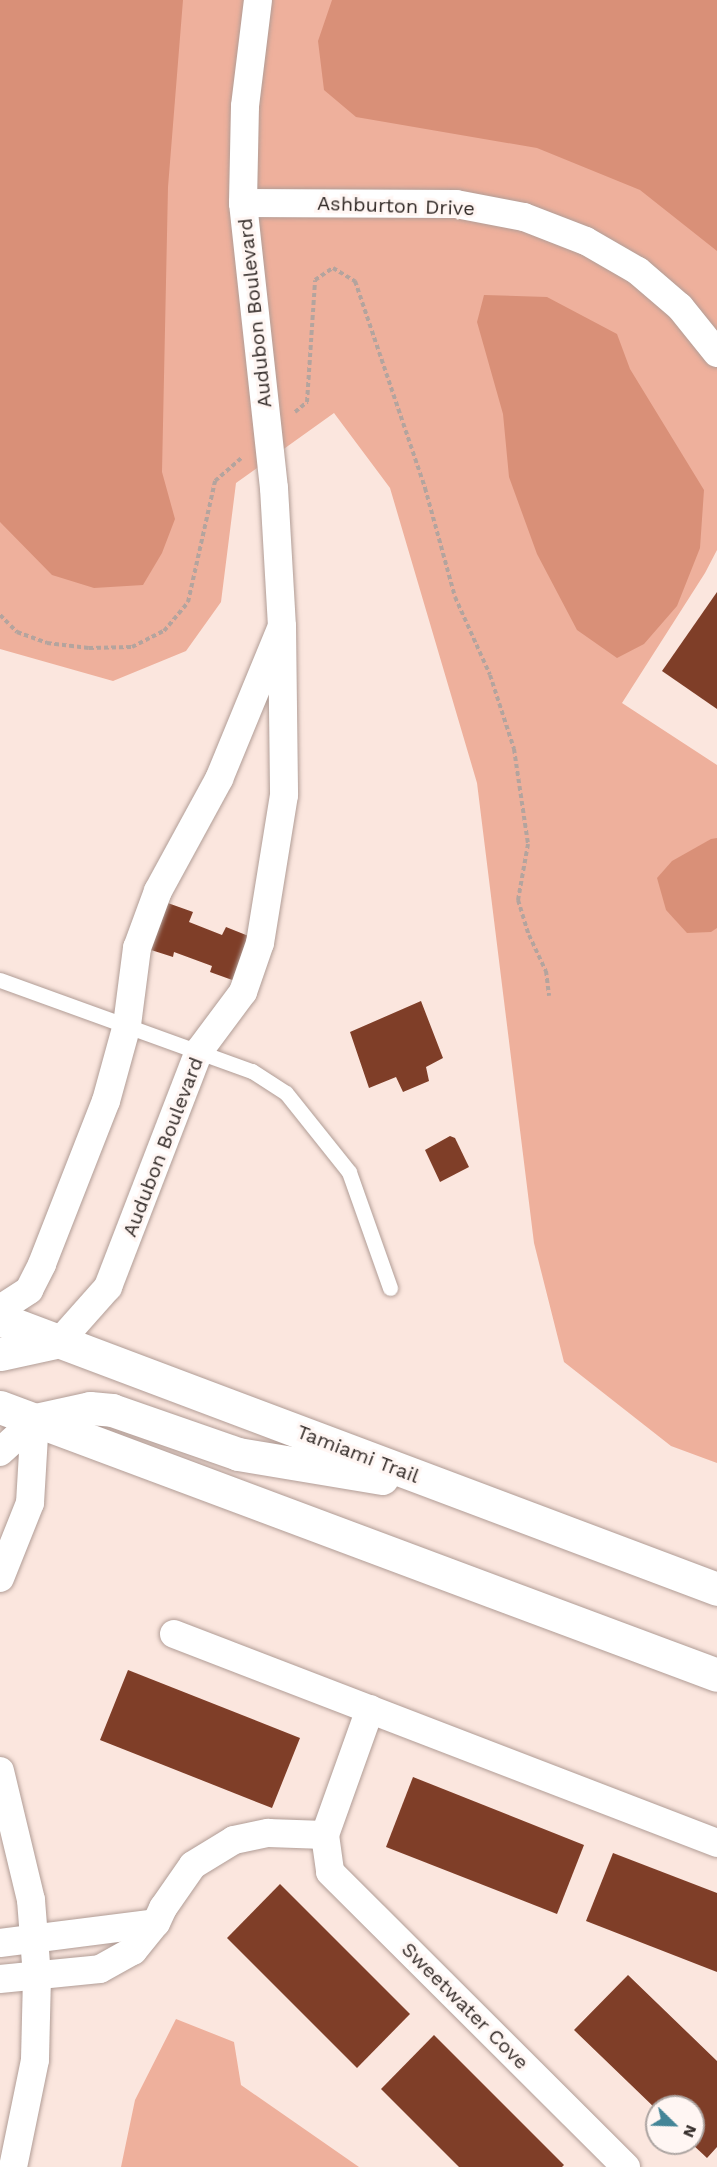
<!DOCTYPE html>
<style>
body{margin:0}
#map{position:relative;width:717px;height:2167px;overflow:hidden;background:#fbe6de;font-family:"Work Sans",sans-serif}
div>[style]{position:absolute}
.green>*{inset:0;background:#eeb09c}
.water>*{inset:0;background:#d99078}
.building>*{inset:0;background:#7f3e28}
.path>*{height:4px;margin-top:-2px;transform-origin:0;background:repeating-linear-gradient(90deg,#b4a49e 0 4.5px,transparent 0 7.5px)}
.roads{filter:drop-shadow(0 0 2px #b19d96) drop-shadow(0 0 2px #b19d96)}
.service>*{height:15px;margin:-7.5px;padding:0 7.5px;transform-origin:7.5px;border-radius:7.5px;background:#fff}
.minor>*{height:28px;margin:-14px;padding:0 14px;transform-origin:14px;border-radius:14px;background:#fff}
.primary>*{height:33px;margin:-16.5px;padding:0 16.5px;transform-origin:16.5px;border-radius:16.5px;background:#fff}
span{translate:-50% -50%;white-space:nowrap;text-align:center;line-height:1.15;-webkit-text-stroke:6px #fff6f3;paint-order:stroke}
.street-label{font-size:20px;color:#332b28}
.north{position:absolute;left:645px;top:2095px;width:60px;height:60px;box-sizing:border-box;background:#fff6f3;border:2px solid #ada5a2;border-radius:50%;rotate:113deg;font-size:16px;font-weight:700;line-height:24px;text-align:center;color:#332b28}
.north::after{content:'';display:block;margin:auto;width:21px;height:27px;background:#448597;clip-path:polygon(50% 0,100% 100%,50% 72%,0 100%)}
</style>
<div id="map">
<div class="green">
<i style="clip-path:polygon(0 0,717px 0,717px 550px,705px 573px,622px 703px,717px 765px,717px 1463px,671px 1446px,564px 1362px,534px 1243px,477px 783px,390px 488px,334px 413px,236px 483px,221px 602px,186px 651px,113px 681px,0 649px)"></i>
<i style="clip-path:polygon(176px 2019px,234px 2042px,241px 2085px,359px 2167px,121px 2167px,135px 2100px)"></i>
</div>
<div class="water">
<i style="clip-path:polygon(0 0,183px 0,168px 187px,162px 472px,175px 519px,162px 553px,143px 585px,94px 588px,52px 575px,0 522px)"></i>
<i style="clip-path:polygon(332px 0,717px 0,717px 251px,640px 190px,537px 148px,356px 117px,324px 90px,318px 41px)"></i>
<i style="clip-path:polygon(484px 295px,547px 297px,617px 334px,630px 369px,704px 490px,700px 548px,677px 606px,644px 644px,617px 658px,577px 630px,537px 554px,509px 477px,503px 414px,477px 322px)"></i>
<i style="clip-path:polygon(717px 838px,717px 928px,711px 932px,687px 933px,666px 910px,657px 878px,672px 861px,711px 839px)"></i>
</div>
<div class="building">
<i style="clip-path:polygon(717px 592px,717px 709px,662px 671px)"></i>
<i style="clip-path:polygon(165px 902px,193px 912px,189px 922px,222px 935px,226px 927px,251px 937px,235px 981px,210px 972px,212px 966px,174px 952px,173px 957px,148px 949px)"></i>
<i style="clip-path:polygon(421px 1001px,443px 1058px,426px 1067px,429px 1081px,403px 1092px,396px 1077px,369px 1088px,350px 1032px)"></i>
<i style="clip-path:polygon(450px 1136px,455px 1138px,469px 1167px,440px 1182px,425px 1150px)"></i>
<i style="clip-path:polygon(128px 1670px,300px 1738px,272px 1808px,100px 1740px)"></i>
<i style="clip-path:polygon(413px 1777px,584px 1845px,557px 1914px,386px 1847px)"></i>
<i style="clip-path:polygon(613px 1853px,717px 1893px,717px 1972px,586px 1921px)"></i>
<i style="clip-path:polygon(280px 1884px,410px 2014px,357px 2068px,227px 1938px)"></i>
<i style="clip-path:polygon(628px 1975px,717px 2061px,717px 2147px,707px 2158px,691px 2143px,693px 2107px,657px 2107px,657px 2110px,574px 2030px)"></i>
<i style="clip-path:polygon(434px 2035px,564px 2165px,562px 2167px,459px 2167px,381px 2089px)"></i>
</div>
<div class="path">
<i style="left:295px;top:412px;width:16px;rotate:-40deg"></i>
<i style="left:307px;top:402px;width:122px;rotate:-86.2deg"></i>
<i style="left:315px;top:280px;width:22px;rotate:-34deg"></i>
<i style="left:333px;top:268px;width:26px;rotate:31deg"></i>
<i style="left:355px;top:281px;width:219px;rotate:71.3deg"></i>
<i style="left:425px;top:488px;width:113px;rotate:74.6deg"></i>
<i style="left:455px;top:597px;width:85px;rotate:65.8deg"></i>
<i style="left:490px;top:675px;width:78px;rotate:72deg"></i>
<i style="left:514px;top:749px;width:96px;rotate:81.6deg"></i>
<i style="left:528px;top:844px;width:57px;rotate:100.1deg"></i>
<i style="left:518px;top:900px;width:37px;rotate:73deg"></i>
<i style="left:529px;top:935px;width:40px;rotate:65deg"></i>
<i style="left:546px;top:971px;width:25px;rotate:83deg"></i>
<i style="left:0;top:615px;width:24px;rotate:45deg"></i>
<i style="left:17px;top:632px;width:32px;rotate:20deg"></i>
<i style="left:47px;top:643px;width:42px;rotate:6.8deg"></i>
<i style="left:89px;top:648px;width:43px;rotate:-1.3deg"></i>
<i style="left:132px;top:647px;width:36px;rotate:-27deg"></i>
<i style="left:164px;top:631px;width:38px;rotate:-50deg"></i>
<i style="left:188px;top:602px;width:124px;rotate:-77.4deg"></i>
<i style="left:215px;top:481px;width:35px;rotate:-41deg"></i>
</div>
<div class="roads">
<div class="service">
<i style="left:0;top:980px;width:268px;rotate:19.9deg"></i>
<i style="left:252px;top:1071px;width:40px;rotate:32.9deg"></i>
<i style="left:286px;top:1093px;width:101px;rotate:51.4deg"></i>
<i style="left:349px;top:1172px;width:123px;rotate:70.5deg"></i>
</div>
<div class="minor">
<i style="left:258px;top:0;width:107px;rotate:97deg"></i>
<i style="left:245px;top:106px;width:97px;rotate:91.2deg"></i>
<i style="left:243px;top:203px;width:287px;rotate:83.8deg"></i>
<i style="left:274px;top:488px;width:138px;rotate:86.7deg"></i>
<i style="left:243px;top:203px;width:213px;rotate:0.3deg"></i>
<i style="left:456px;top:204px;width:69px;rotate:10.8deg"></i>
<i style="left:524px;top:217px;width:66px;rotate:21.2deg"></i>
<i style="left:586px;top:241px;width:60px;rotate:30deg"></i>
<i style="left:638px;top:271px;width:55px;rotate:40.6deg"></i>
<i style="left:680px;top:307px;width:59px;rotate:51.2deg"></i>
<i style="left:0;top:1309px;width:35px;rotate:-33deg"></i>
<i style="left:29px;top:1290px;width:29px;rotate:-63deg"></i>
<i style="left:42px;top:1264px;width:175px;rotate:-68.6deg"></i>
<i style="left:106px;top:1101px;width:79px;rotate:-74.6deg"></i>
<i style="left:127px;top:1025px;width:78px;rotate:-82.6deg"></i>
<i style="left:137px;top:948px;width:61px;rotate:-69.8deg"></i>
<i style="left:158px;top:891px;width:128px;rotate:-61.4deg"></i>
<i style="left:219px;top:779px;width:165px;rotate:-67.6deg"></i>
<i style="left:282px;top:626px;width:169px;rotate:89.3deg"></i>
<i style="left:284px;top:795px;width:150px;rotate:99.2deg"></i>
<i style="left:260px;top:943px;width:52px;rotate:109.1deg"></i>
<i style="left:243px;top:992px;width:74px;rotate:126.7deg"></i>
<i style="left:199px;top:1051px;width:253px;rotate:111.1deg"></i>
<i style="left:108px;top:1287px;width:72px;rotate:131.6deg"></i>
<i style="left:0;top:1452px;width:47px;rotate:-42.4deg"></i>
<i style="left:0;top:1578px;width:81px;rotate:-68.2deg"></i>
<i style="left:30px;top:1503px;width:83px;rotate:-86.6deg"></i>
<i style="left:174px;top:1634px;width:582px;rotate:21.05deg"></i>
<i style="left:370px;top:1709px;width:134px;rotate:109.7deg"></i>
<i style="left:325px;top:1835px;width:37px;rotate:82deg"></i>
<i style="left:330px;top:1872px;width:418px;rotate:44.9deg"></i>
<i style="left:0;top:1771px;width:133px;rotate:76.5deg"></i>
<i style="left:31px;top:1900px;width:77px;rotate:85.5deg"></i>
<i style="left:37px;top:1977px;width:83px;rotate:91.4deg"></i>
<i style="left:35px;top:2060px;width:109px;rotate:101.6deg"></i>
<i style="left:0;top:1943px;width:157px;rotate:-7.3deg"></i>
<i style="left:0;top:1979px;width:100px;rotate:-5.7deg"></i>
<i style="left:100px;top:1969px;width:38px;rotate:-29deg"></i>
<i style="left:133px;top:1951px;width:36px;rotate:-51deg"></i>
<i style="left:156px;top:1923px;width:17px;rotate:-65deg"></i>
<i style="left:163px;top:1908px;width:52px;rotate:-55.1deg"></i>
<i style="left:193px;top:1865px;width:48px;rotate:-31.4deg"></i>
<i style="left:234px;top:1840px;width:35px;rotate:-12deg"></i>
<i style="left:268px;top:1833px;width:57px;rotate:2deg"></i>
</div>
<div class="primary">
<i style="left:0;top:1319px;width:766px;rotate:20.63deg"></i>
<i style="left:0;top:1354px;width:61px;rotate:-12.2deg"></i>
<i style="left:0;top:1407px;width:765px;rotate:20.49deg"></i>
<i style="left:35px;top:1420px;width:56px;rotate:-12.3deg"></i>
<i style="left:90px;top:1408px;width:22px;rotate:5deg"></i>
<i style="left:112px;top:1410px;width:133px;rotate:19.2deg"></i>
<i style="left:238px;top:1454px;width:146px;rotate:9.5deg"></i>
</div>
</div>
<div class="street-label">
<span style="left:396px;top:206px;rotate:2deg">Ashburton Drive</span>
<span style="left:255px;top:313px;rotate:-96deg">Audubon Boulevard</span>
<span style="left:163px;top:1147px;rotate:-69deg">Audubon Boulevard</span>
<span style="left:358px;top:1454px;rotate:21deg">Tamiami Trail</span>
<span style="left:465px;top:2006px;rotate:45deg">Sweetwater Cove</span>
</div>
<div class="north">N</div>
</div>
